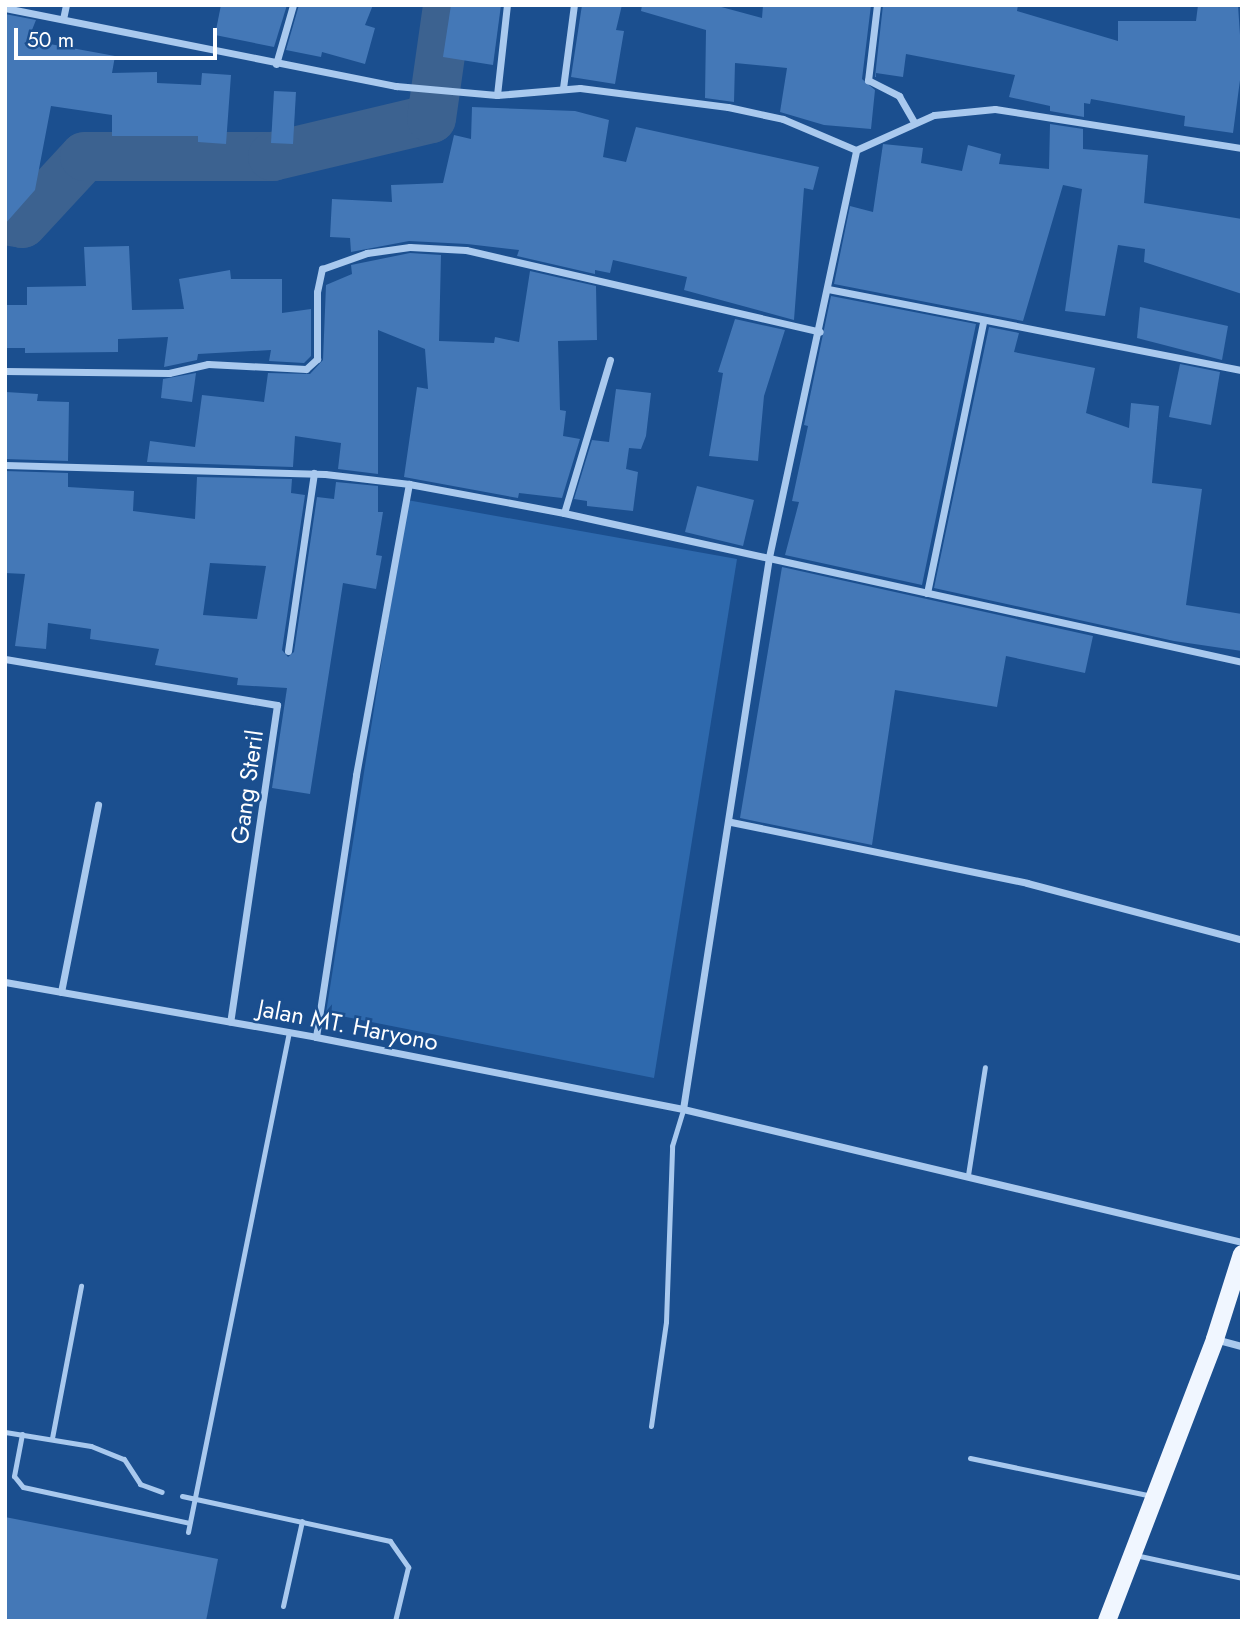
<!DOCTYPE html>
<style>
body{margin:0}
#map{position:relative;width:1247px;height:1626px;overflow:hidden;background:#1b4f8f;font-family:Jost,sans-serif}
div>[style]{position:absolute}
.green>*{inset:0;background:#2e69ad}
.river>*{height:49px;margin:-24.5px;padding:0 24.5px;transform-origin:24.5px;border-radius:24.5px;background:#3c6290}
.building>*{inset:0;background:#4478b7}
.lane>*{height:5px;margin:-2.5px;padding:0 2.5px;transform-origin:2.5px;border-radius:2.5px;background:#a9c9ee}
.street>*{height:7px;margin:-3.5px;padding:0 3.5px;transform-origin:3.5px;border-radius:3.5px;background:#a9c9ee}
.primary>*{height:18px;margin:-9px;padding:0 9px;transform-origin:9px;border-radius:9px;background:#f0f6ff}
span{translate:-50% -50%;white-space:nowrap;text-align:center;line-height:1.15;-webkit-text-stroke:5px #1b4f8f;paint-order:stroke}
.street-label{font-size:24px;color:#fff}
.frame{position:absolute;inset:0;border:7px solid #fff;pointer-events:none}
.scale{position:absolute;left:14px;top:28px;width:203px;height:32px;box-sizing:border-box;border:4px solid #fff;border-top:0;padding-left:9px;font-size:21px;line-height:24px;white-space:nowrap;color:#fff;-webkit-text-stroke:5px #1b4f8f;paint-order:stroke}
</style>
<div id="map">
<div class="green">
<i style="clip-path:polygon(407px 500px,737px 559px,654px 1078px,326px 1013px)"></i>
</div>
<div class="river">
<i style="left:5px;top:220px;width:17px;rotate:10deg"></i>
<i style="left:22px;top:223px;width:91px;rotate:-47.2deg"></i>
<i style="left:84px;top:156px;width:188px"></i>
<i style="left:272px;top:156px;width:163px;rotate:-13.4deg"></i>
<i style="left:431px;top:118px;width:114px;rotate:-81.9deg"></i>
</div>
<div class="building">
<i style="clip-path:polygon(221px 5px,287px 5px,274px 47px,215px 35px)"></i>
<i style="clip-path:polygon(299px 5px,373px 5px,365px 25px,375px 28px,365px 64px,322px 52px,321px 57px,286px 50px)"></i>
<i style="clip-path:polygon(451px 5px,501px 5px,493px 65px,443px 57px)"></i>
<i style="clip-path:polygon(582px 5px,622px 5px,616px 30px,624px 31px,615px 84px,571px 77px)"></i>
<i style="clip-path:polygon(642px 5px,714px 5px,762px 18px,763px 5px,871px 5px,862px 79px,875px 90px,871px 129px,824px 125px,780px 112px,787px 68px,735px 63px,734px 102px,705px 98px,706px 30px,641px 11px)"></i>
<i style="clip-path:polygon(883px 5px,1018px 5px,1017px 11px,1118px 41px,1118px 21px,1196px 21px,1198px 5px,1238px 5px,1242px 65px,1233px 133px,1184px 126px,1185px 116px,1091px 99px,1090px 104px,1084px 103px,1084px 117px,1050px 111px,1050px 106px,1009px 97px,1015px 75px,906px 54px,903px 77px,876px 73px,876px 77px,875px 77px)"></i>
<i style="clip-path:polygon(5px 14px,36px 20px,28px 40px,115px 56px,112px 73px,157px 72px,157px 83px,201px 85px,202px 73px,231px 75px,226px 144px,198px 142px,198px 136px,112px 136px,112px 115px,51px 106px,35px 190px,5px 224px)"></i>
<i style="clip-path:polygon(274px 91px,296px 92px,293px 144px,271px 143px)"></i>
<i style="clip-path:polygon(472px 107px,575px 111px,609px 120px,603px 157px,626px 162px,636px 127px,819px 167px,813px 190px,804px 188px,794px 320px,684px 290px,687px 277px,613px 260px,610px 273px,595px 270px,595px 274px,517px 256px,519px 250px,467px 244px,409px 241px,351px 252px,350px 238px,330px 237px,332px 199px,392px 202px,391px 185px,443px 183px,454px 135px,471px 139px)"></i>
<i style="clip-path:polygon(1050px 124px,1083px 129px,1083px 149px,1148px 155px,1144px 203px,1242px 219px,1242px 294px,1144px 262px,1145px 249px,1118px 245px,1105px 316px,1065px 311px,1082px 189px,1063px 185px,1023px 321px,834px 284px,850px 206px,873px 212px,883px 144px,923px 148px,921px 163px,962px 171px,968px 145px,1001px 154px,999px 164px,1049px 169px)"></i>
<i style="clip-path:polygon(129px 246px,132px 310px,184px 309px,179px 279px,230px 270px,231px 279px,282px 279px,282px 313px,311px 309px,311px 356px,304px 363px,269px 361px,271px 350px,198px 354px,197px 360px,164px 367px,168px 337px,118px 339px,118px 352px,25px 353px,25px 348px,5px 348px,5px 305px,27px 305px,27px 287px,86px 286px,84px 247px)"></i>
<i style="clip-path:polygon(410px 253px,441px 255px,439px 341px,494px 343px,495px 337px,519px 342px,530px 271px,596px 286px,597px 340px,558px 341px,560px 410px,566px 411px,563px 436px,580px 439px,562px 498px,519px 493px,518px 498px,404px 477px,417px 387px,428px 389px,425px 349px,378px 330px,378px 474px,338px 469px,341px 443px,295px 436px,293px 467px,147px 462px,150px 441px,195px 447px,202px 395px,264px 402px,268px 373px,310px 374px,323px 360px,326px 285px,352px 274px,351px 265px)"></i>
<i style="clip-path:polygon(831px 296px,976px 324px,922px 585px,785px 555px,799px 502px,792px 501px,808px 426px,804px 425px)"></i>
<i style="clip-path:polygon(1140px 307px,1228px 326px,1222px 360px,1137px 338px)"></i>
<i style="clip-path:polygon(735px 319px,785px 330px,764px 396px,758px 461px,709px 456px,723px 373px,718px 372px)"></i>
<i style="clip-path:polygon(989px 327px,1019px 333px,1014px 352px,1095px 368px,1086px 413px,1129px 428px,1131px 403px,1159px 406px,1152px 483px,1202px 489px,1186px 605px,1242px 614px,1242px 651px,1174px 641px,934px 588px)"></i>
<i style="clip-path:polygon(1180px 364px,1220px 372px,1211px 425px,1169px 417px)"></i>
<i style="clip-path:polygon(196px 373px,192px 402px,161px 398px,163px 379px)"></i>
<i style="clip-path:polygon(616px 389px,651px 393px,646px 436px,641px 449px,629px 448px,626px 469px,638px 472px,633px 511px,587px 506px,587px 501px,574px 499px,592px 440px,609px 442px)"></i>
<i style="clip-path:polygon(6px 392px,38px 394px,37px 401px,69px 402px,68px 461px,5px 459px)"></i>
<i style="clip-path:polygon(evenodd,5px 471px,68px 473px,68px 487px,134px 491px,133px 511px,195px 519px,197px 477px,292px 479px,291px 493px,305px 495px,282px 650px,288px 657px,294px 652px,317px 497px,334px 499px,336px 482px,378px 486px,378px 512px,383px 512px,376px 555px,382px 556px,376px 589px,343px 583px,310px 794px,272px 788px,287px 688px,237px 685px,238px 678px,155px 665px,159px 649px,90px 639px,91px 629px,48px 623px,46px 649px,15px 646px,25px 574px,5px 573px,5px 471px,210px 563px,266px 566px,257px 619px,203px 615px,210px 563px)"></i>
<i style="clip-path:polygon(697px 486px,754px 500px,743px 546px,685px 532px)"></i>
<i style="clip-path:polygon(782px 567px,1093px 636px,1085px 673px,1006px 656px,997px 707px,895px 690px,872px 845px,740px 818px)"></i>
<i style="clip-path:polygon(5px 1517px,218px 1559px,206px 1621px,5px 1621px)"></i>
</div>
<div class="lane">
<i style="left:968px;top:1175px;width:109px;rotate:-81.1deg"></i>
<i style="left:651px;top:1426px;width:105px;rotate:-81.8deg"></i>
<i style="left:666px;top:1322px;width:176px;rotate:-88deg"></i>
<i style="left:672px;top:1146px;width:39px;rotate:-73deg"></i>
<i style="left:5px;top:1432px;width:87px;rotate:9.2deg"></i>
<i style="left:91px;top:1446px;width:35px;rotate:22deg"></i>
<i style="left:124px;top:1459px;width:30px;rotate:57deg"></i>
<i style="left:140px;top:1484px;width:23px;rotate:20deg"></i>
<i style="left:22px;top:1434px;width:43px;rotate:100.8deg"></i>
<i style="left:14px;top:1476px;width:14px;rotate:51deg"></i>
<i style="left:23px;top:1487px;width:170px;rotate:12.2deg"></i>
<i style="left:52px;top:1438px;width:155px;rotate:-79.2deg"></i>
<i style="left:970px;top:1458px;width:186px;rotate:11.8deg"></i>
<i style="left:182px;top:1496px;width:213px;rotate:12.2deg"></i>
<i style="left:390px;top:1541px;width:32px;rotate:55deg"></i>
<i style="left:408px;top:1567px;width:56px;rotate:103.5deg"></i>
<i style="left:188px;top:1532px;width:510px;rotate:-78.58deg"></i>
<i style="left:1135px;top:1555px;width:109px;rotate:12.1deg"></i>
<i style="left:283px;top:1606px;width:87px;rotate:-77.4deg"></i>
</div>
<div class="street">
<i style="left:877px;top:5px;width:76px;rotate:96.8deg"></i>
<i style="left:868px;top:80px;width:35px;rotate:27deg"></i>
<i style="left:899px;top:96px;width:30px;rotate:60deg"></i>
<i style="left:5px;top:8px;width:399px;rotate:11.3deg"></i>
<i style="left:396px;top:86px;width:101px;rotate:5.1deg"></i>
<i style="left:497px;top:95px;width:83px;rotate:-4.8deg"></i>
<i style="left:580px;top:88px;width:149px;rotate:7.3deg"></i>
<i style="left:728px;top:107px;width:56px;rotate:12.3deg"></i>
<i style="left:783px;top:119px;width:79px;rotate:23deg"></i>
<i style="left:856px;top:150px;width:85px;rotate:-24.2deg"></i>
<i style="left:934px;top:115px;width:61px;rotate:-5.6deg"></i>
<i style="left:995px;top:109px;width:250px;rotate:9deg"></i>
<i style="left:63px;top:19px;width:14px;rotate:-78deg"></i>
<i style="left:276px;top:64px;width:61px;rotate:-73.9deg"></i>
<i style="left:563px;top:88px;width:84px;rotate:-82.5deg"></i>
<i style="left:497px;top:95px;width:91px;rotate:-83.7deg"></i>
<i style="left:828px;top:289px;width:422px;rotate:11.1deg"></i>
<i style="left:5px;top:371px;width:164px;rotate:0.7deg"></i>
<i style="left:169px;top:373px;width:40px;rotate:-13deg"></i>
<i style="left:208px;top:364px;width:98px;rotate:2.9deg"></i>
<i style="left:306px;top:369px;width:15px;rotate:-42deg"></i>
<i style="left:317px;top:359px;width:67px;rotate:-90deg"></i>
<i style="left:317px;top:292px;width:24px;rotate:-78deg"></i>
<i style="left:322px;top:269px;width:48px;rotate:-19.6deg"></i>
<i style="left:367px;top:253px;width:43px;rotate:-7.9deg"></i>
<i style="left:410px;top:247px;width:56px;rotate:3.1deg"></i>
<i style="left:466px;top:250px;width:363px;rotate:13deg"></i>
<i style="left:5px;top:465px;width:320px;rotate:1.6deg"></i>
<i style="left:325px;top:474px;width:85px;rotate:6.8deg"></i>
<i style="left:409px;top:484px;width:158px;rotate:10.6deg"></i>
<i style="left:564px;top:513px;width:694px;rotate:12.39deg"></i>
<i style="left:564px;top:513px;width:160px;rotate:-73.3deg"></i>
<i style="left:927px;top:593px;width:276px;rotate:-78.3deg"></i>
<i style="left:288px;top:651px;width:180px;rotate:-81.7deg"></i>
<i style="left:5px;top:659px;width:276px;rotate:9.6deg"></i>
<i style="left:277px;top:705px;width:320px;rotate:98.4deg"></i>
<i style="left:731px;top:822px;width:302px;rotate:11.6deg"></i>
<i style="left:1027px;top:883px;width:222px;rotate:14.8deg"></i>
<i style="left:5px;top:982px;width:316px;rotate:10deg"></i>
<i style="left:316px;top:1037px;width:374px;rotate:11.1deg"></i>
<i style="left:683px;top:1109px;width:575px;rotate:13.38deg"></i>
<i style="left:61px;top:992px;width:191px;rotate:-78.8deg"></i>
<i style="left:316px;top:1037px;width:265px;rotate:-81.3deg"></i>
<i style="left:356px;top:775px;width:296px;rotate:-79.7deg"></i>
<i style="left:683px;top:1109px;width:559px;rotate:-81.14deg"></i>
<i style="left:769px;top:557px;width:416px;rotate:-77.9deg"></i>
<i style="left:1215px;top:1339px;width:28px;rotate:15deg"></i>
</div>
<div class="primary">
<i style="left:1107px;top:1621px;width:302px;rotate:-69deg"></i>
<i style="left:1215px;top:1339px;width:89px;rotate:-72.4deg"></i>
</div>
<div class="street-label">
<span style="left:247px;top:787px;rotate:-82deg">Gang Steril</span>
<span style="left:348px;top:1025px;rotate:11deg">Jalan MT. Haryono</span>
</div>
<div class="frame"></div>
<div class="scale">50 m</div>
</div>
